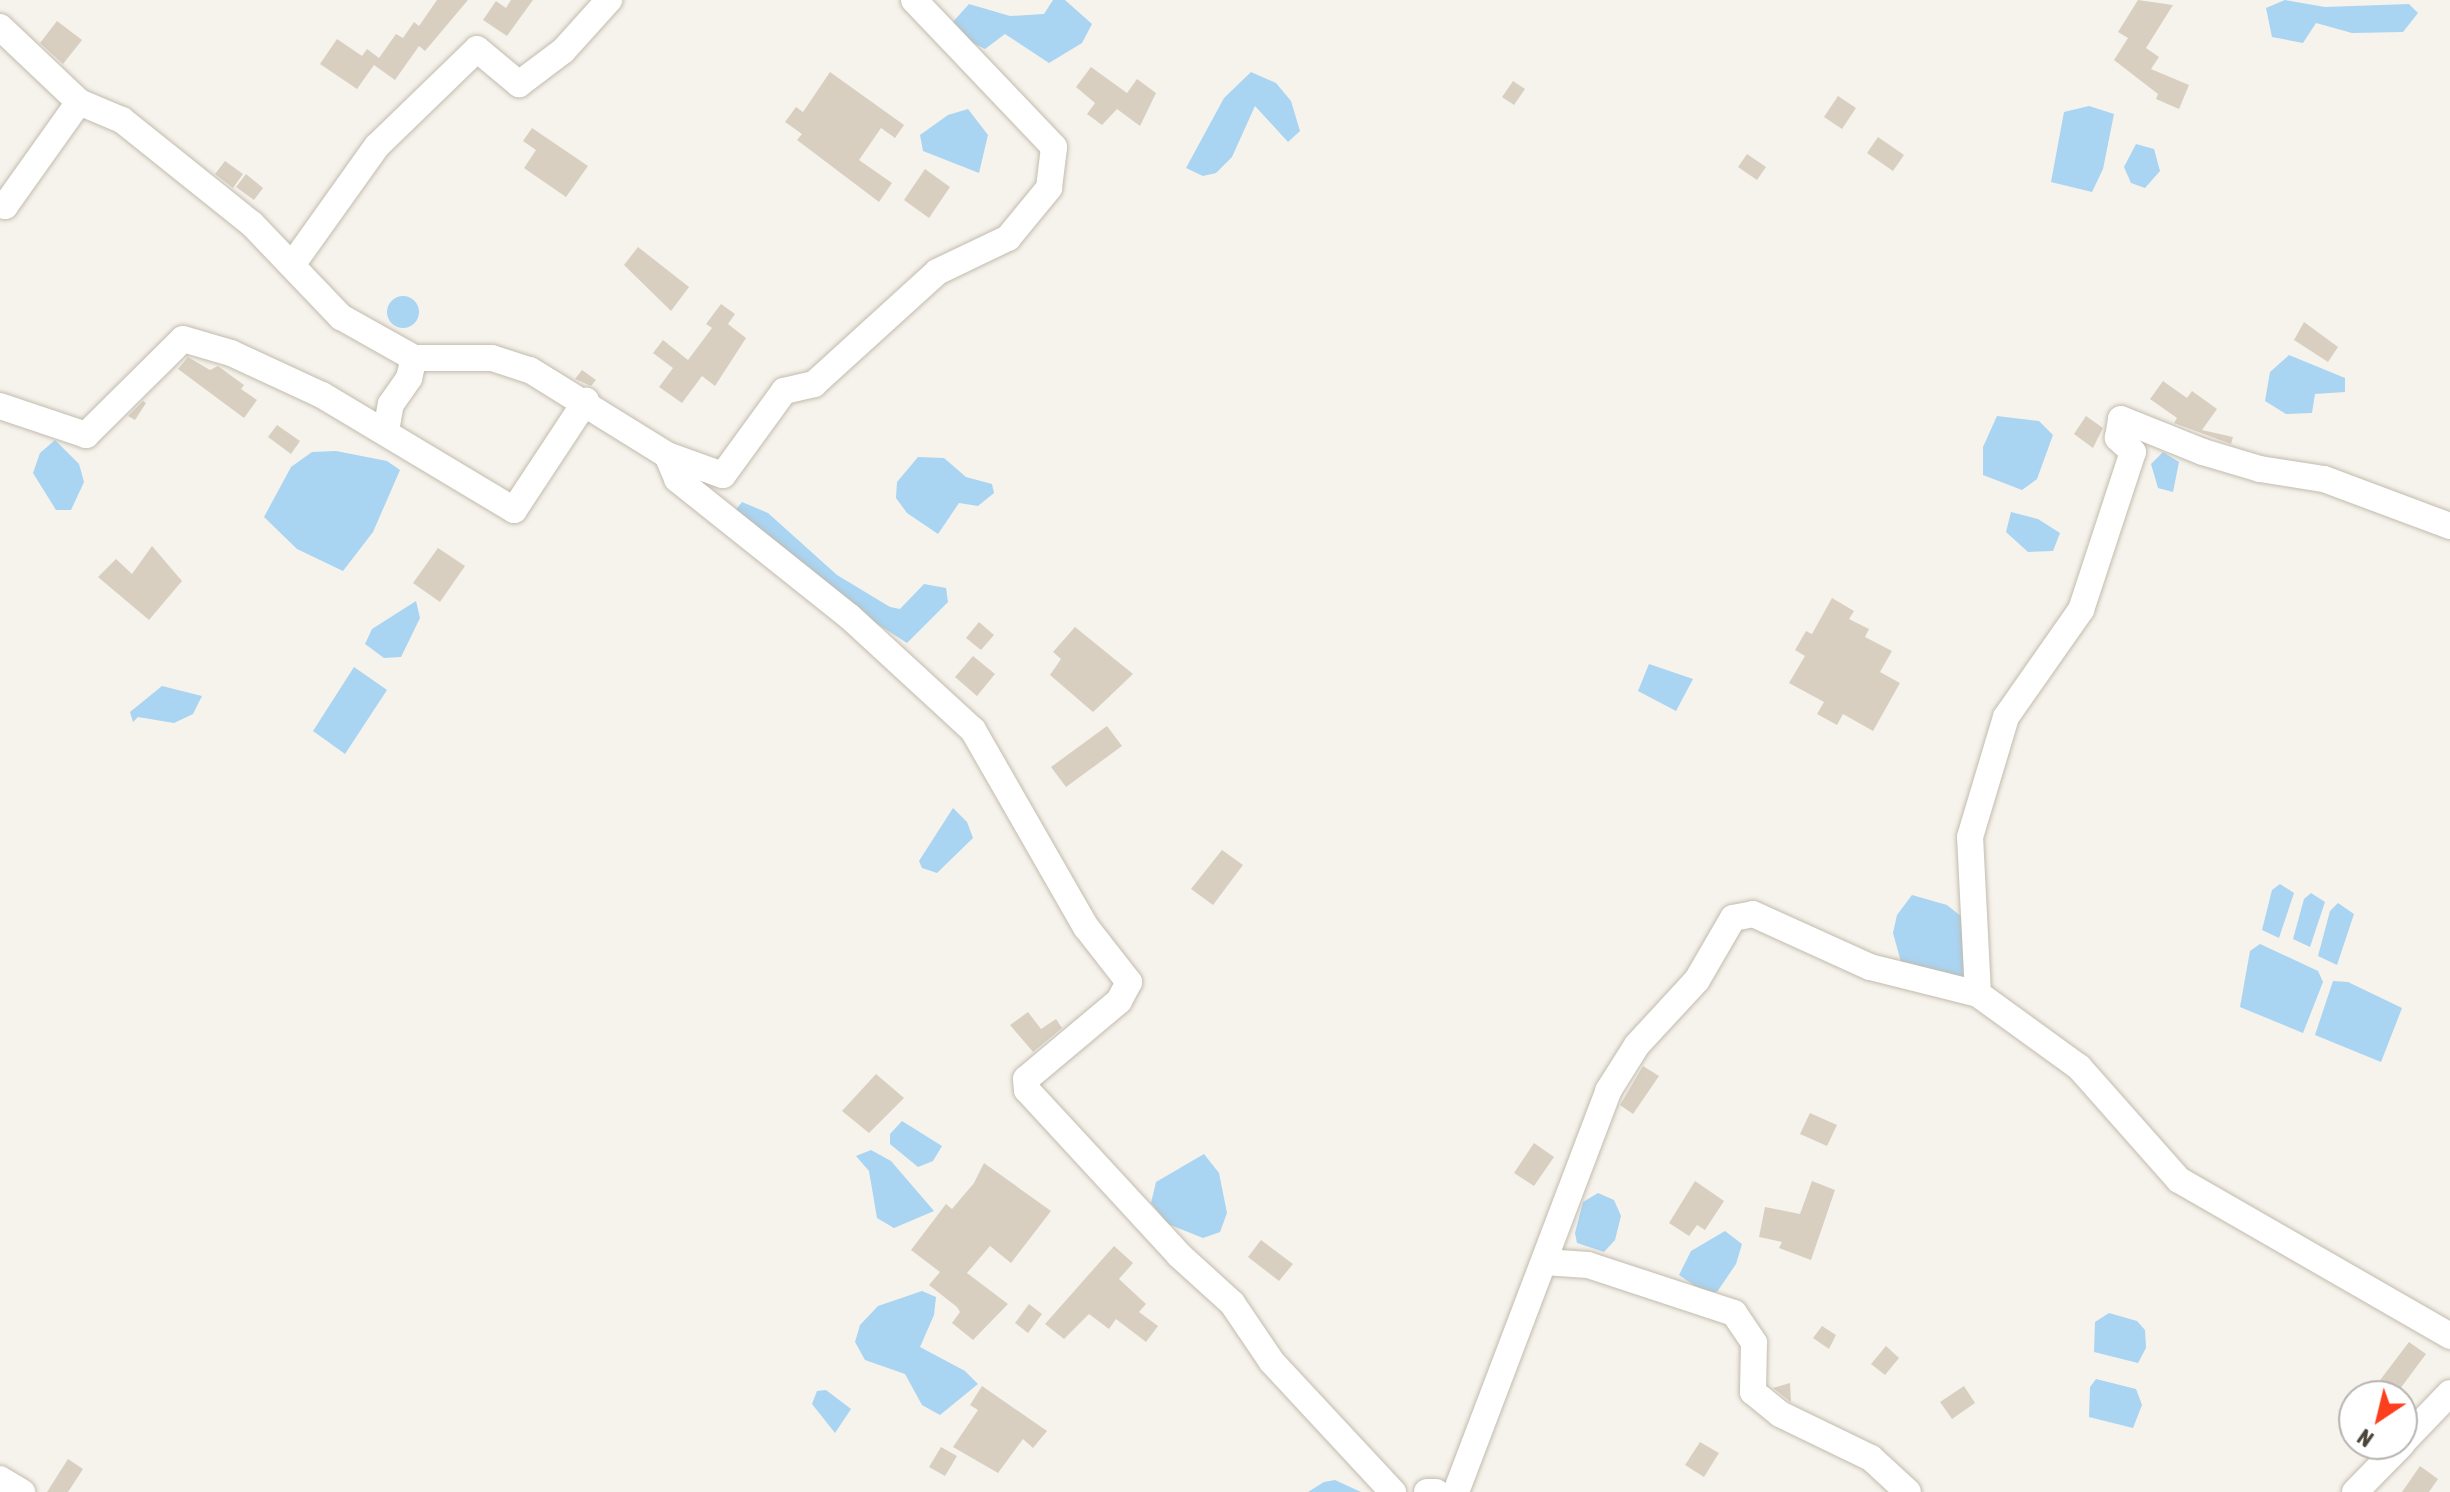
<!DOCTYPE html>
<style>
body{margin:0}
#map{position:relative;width:2450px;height:1492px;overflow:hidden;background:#f6f3ec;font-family:"Asap Condensed",sans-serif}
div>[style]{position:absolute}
.water>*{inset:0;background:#a9d4f2}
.round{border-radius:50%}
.building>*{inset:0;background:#d8cfc1}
.roads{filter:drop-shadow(0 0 2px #c2bbae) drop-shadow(0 0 2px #c2bbae)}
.minor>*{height:26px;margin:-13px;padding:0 13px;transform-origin:13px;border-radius:13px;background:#fff}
span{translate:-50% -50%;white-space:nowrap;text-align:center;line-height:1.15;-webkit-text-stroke:6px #fff;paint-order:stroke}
.north{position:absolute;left:2338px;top:1380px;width:80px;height:80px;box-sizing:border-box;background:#fff;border:2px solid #b7b4b0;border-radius:50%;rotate:215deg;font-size:22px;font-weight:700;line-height:32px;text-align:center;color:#4b4439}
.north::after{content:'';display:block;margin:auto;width:28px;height:36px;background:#fc3f1d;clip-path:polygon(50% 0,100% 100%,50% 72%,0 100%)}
</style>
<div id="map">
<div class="water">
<i style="clip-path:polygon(1053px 0,1065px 0,1092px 24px,1082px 43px,1049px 63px,1005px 34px,985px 49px,965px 39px,952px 23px,969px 4px,1010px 16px,1044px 14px)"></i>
<i style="clip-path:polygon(2285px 0,2325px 7px,2409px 4px,2418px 13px,2403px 32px,2352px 33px,2316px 23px,2303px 43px,2272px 37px,2266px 8px)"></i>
<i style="clip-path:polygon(1251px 72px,1276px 83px,1291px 101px,1300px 131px,1288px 142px,1255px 106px,1232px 157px,1216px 173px,1203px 176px,1186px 168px,1224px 98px)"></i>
<i style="clip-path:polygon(2089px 106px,2114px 114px,2103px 169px,2092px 192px,2051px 182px,2064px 112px)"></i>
<i style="clip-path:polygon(968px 109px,988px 135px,979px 173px,923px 151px,920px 135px,948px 115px)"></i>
<i style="clip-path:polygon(2136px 144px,2154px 149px,2160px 171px,2145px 188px,2131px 183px,2124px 167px)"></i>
<i class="round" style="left:387px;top:296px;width:32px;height:32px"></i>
<i style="clip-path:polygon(2289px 355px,2345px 378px,2345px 392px,2315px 394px,2312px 413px,2286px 414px,2265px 401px,2270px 372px)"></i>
<i style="clip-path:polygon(1997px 416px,2039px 421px,2053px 435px,2037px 479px,2022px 490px,1983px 475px,1983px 447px)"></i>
<i style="clip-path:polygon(55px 440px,79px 464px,84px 482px,71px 510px,56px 510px,33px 473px,40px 453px)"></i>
<i style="clip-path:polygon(336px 451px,387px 461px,400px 470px,373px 532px,343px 571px,297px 549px,264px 517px,291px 467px,312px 452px)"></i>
<i style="clip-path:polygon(2163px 452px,2179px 462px,2173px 492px,2158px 488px,2151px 464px)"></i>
<i style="clip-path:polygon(918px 457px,944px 458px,966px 477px,992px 484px,994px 493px,978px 506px,959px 503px,938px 534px,907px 513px,896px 498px,897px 482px)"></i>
<i style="clip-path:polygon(742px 502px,768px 513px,837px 575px,890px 607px,900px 609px,924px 584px,946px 588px,948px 602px,907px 643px,843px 602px,734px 512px)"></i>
<i style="clip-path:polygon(2011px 512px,2038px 519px,2060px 533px,2053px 551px,2028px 552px,2006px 532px)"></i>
<i style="clip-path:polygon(416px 601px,420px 618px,401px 657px,384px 658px,365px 644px,372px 629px)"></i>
<i style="clip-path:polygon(1649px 664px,1693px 679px,1676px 711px,1638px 691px)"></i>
<i style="clip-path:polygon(354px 667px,387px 690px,345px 754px,313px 731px)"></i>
<i style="clip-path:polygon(162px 686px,202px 696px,193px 714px,174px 723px,138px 717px,133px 722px,130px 712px)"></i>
<i style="clip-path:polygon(953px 808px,967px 822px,973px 838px,937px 873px,922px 868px,919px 861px)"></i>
<i style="clip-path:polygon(2280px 884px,2294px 893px,2279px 938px,2262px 930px,2272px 890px)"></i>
<i style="clip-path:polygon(2311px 893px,2325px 902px,2310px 947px,2293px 939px,2304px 899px)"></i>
<i style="clip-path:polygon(1912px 895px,1947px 905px,1962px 917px,1967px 967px,1963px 978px,1901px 962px,1893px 933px,1897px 915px)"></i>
<i style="clip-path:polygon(2338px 903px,2354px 914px,2337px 965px,2318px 956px,2330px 911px)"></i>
<i style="clip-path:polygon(2260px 944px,2318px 971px,2323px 982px,2303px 1033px,2240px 1007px,2250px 951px)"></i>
<i style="clip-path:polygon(2333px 981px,2348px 982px,2402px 1008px,2381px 1062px,2315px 1035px)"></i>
<i style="clip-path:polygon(902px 1121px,942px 1146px,933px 1161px,918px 1167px,890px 1144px,890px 1134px)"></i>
<i style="clip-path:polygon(871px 1150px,891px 1161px,934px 1211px,894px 1228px,877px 1218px,869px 1171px,856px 1156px)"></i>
<i style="clip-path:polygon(1204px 1154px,1219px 1173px,1227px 1213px,1220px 1232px,1203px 1238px,1168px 1224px,1151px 1203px,1156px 1182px)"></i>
<i style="clip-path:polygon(1598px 1193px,1614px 1200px,1621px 1216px,1615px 1240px,1604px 1252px,1577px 1243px,1575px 1233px,1583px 1202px)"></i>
<i style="clip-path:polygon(1725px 1231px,1742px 1244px,1736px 1264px,1717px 1292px,1705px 1293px,1679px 1275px,1691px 1251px)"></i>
<i style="clip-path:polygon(922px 1291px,936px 1297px,934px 1315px,920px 1347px,965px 1371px,978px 1384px,940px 1415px,922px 1405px,905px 1374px,865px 1360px,855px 1342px,860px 1325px,878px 1306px)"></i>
<i style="clip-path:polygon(2109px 1313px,2137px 1321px,2145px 1330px,2146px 1348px,2138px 1363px,2094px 1352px,2095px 1322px)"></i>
<i style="clip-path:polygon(2096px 1379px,2136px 1389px,2142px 1405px,2133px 1428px,2089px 1417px,2090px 1387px)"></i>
<i style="clip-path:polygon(826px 1390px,851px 1409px,835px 1433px,812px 1404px,817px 1391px)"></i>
<i style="clip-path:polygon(1335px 1480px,1361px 1492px,1308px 1492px,1324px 1482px)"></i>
</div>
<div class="building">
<i style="clip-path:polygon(437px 0,468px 0,425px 51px,419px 46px,395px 80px,374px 65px,357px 89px,320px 64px,337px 39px,362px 56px,367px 49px,379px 58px,396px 34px,403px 38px,414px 22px,419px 26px)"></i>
<i style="clip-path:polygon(511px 0,533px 0,507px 36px,483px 20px,496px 1px,506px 8px)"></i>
<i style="clip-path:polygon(2138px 0,2173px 5px,2146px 48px,2159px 57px,2151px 69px,2189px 85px,2179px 109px,2156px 99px,2158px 94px,2114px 60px,2128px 38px,2118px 32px)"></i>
<i style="clip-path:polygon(57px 21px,82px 40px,63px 64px,40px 43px)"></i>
<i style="clip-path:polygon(1091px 67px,1127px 93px,1137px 79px,1156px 93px,1140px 126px,1117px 109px,1102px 125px,1087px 114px,1095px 103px,1076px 87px)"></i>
<i style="clip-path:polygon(830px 72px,904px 125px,895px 138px,881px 128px,859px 160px,892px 183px,879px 202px,797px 140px,802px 134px,785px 122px,796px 107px,803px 112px)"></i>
<i style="clip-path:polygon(1513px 81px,1525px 89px,1514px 105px,1502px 97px)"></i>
<i style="clip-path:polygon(1838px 96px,1856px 108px,1842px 129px,1824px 117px)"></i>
<i style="clip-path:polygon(532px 128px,588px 166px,566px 197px,524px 168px,536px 150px,523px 141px)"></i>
<i style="clip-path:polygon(1878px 137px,1904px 155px,1893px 171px,1867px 153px)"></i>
<i style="clip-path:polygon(1747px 154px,1766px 167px,1757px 180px,1738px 167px)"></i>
<i style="clip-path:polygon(225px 161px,243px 174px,233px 188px,215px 174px)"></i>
<i style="clip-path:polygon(925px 169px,950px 187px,929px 218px,904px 200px)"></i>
<i style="clip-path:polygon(246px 174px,263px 188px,254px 200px,236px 187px)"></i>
<i style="clip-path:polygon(638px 247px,689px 287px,671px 311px,624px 265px)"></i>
<i style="clip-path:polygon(721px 304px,735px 314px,728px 324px,746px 338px,715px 386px,702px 376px,682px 403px,659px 387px,673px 368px,653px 353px,663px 340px,688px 360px,712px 328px,706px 324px)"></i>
<i style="clip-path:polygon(2304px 322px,2338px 347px,2328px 362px,2294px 340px)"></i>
<i style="clip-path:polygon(188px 357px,210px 370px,218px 366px,244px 385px,241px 389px,257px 400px,244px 418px,178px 369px)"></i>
<i style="clip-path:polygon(582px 370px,596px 380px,591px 386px,575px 379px)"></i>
<i style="clip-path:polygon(2163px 381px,2187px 398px,2192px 391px,2217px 409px,2202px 430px,2233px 437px,2231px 444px,2174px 423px,2177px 418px,2150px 399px)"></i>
<i style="clip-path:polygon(143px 401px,146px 403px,135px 420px,128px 416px)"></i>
<i style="clip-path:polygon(2086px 416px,2103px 428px,2093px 448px,2074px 434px)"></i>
<i style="clip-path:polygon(277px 425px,300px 441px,291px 454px,268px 437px)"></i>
<i style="clip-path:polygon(152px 546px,182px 581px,149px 620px,98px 577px,116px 559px,132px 574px)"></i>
<i style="clip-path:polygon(438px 548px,465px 566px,440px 602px,413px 583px)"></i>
<i style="clip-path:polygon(1832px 598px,1854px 611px,1849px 619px,1869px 629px,1865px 637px,1892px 651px,1880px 672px,1900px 683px,1873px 731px,1843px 714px,1837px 725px,1817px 714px,1824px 702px,1789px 683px,1805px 656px,1795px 650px,1806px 631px,1812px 634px)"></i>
<i style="clip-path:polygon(979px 622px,994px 635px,981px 650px,966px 638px)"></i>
<i style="clip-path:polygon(1075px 627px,1133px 674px,1093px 712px,1050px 675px,1061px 659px,1053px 652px)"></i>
<i style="clip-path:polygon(973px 656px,995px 674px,977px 696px,955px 677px)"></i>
<i style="clip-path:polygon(1107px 726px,1122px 746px,1066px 787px,1051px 767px)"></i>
<i style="clip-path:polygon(1222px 850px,1243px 865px,1213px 905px,1191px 889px)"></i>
<i style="clip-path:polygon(1028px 1012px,1041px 1029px,1056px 1019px,1062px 1028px,1033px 1052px,1010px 1025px)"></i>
<i style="clip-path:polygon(1643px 1066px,1659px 1076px,1633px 1114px,1620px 1105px)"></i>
<i style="clip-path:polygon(876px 1074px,904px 1098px,869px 1133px,842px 1111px)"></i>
<i style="clip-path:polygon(1810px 1113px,1837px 1125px,1827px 1146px,1800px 1134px)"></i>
<i style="clip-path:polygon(1534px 1143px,1554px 1157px,1534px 1186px,1514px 1173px)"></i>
<i style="clip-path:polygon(984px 1163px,1051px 1211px,1011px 1263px,990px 1246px,967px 1273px,1008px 1304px,973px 1340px,952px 1323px,960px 1312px,957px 1307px,929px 1285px,940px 1272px,911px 1250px,946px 1204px,952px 1209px,974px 1183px)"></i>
<i style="clip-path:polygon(1695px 1181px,1724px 1201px,1705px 1230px,1697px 1225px,1689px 1236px,1669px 1223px)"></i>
<i style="clip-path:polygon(1812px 1181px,1835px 1190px,1811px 1260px,1779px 1248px,1782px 1242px,1759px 1237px,1765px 1207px,1800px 1214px)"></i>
<i style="clip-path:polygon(1261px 1240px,1293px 1264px,1279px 1281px,1248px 1257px)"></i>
<i style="clip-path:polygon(1114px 1246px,1133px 1263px,1119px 1279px,1146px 1304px,1139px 1312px,1158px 1326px,1146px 1342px,1116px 1319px,1109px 1329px,1089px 1314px,1064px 1339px,1045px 1324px)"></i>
<i style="clip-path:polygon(1029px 1304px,1042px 1314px,1028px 1333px,1015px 1323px)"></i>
<i style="clip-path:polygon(1822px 1326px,1836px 1335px,1829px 1349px,1813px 1338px)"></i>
<i style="clip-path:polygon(2409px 1342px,2426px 1354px,2400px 1389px,2395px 1389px,2405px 1396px,2368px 1396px)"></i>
<i style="clip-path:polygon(1886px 1346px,1899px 1358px,1885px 1375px,1871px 1364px)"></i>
<i style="clip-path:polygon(1790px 1383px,1791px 1402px,1773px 1388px)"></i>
<i style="clip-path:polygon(982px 1386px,1047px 1431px,1033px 1448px,1023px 1439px,998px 1473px,953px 1447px,978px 1410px,970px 1405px)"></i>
<i style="clip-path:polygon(1964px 1386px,1975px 1403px,1952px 1419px,1940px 1402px)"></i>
<i style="clip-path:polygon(1700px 1442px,1719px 1453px,1704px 1477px,1685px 1465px)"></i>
<i style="clip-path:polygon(941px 1447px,957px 1456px,945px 1476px,929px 1467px)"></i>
<i style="clip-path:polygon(68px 1459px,83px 1469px,68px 1492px,47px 1492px)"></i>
<i style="clip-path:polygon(2420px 1466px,2438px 1479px,2429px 1492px,2402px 1492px)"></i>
</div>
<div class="roads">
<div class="minor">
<i style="left:0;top:27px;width:109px;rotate:43.5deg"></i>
<i style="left:79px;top:102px;width:47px;rotate:22.7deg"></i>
<i style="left:122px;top:120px;width:166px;rotate:38.7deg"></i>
<i style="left:252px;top:224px;width:129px;rotate:46.3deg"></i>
<i style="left:341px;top:317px;width:84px;rotate:29.3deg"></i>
<i style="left:414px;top:358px;width:78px"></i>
<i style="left:492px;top:358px;width:40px;rotate:18deg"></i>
<i style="left:530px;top:370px;width:161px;rotate:31.8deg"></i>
<i style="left:667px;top:455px;width:26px;rotate:67deg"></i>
<i style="left:677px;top:479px;width:221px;rotate:38.6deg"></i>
<i style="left:850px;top:617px;width:167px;rotate:42.6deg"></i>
<i style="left:973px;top:730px;width:227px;rotate:60.2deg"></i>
<i style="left:1086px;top:927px;width:70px;rotate:52deg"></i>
<i style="left:1129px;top:982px;width:21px;rotate:118deg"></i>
<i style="left:1119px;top:1001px;width:121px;rotate:140deg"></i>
<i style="left:1026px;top:1079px;width:11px;rotate:85deg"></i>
<i style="left:1027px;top:1090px;width:224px;rotate:47.3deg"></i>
<i style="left:1179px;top:1255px;width:72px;rotate:42.2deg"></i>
<i style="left:1232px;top:1303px;width:71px;rotate:55.9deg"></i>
<i style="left:1272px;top:1362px;width:178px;rotate:47.1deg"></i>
<i style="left:0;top:203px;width:6px;rotate:31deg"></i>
<i style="left:5px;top:206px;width:128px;rotate:-54.6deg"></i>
<i style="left:292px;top:265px;width:146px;rotate:-54.5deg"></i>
<i style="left:377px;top:146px;width:139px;rotate:-44.1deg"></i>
<i style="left:477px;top:49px;width:55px;rotate:39.8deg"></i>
<i style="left:519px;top:84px;width:55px;rotate:-36.9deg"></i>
<i style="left:563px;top:51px;width:69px;rotate:-48deg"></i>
<i style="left:0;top:406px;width:91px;rotate:18.6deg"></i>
<i style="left:86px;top:435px;width:136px;rotate:-44.7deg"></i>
<i style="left:183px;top:339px;width:50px;rotate:16.3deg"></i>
<i style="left:231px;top:353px;width:100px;rotate:24.8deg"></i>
<i style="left:322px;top:395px;width:224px;rotate:30.9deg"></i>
<i style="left:514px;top:510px;width:131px;rotate:-56.6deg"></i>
<i style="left:386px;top:431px;width:27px;rotate:-80deg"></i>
<i style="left:391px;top:404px;width:32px;rotate:-55deg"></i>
<i style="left:409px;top:378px;width:21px;rotate:-76deg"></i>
<i style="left:667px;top:455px;width:59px;rotate:19.7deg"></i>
<i style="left:723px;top:475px;width:104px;rotate:-54deg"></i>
<i style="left:784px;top:391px;width:31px;rotate:-13deg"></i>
<i style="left:814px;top:384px;width:166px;rotate:-42.3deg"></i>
<i style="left:937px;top:272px;width:79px;rotate:-25.6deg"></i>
<i style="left:1008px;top:238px;width:65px;rotate:-50.6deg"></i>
<i style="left:1049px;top:188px;width:41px;rotate:-83deg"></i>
<i style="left:1054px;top:147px;width:203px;rotate:-133.6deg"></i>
<i style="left:1978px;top:994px;width:157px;rotate:-92.9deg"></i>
<i style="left:1970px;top:837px;width:125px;rotate:-73.3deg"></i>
<i style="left:2006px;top:717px;width:131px;rotate:-55deg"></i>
<i style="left:2081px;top:610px;width:166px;rotate:-71.8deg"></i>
<i style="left:2133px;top:452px;width:21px;rotate:-137deg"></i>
<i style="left:2118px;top:438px;width:19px;rotate:-81deg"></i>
<i style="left:2121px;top:419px;width:88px;rotate:21.9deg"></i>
<i style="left:2203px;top:452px;width:59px;rotate:16.6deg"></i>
<i style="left:2260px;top:469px;width:65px;rotate:8.9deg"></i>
<i style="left:2324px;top:479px;width:134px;rotate:20.5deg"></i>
<i style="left:1544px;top:1262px;width:44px;rotate:3.9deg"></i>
<i style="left:1588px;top:1265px;width:154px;rotate:18.2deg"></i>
<i style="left:1734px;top:1313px;width:36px;rotate:56deg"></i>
<i style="left:1754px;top:1343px;width:49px;rotate:91.2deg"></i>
<i style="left:1753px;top:1392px;width:35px;rotate:39deg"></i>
<i style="left:1780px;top:1414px;width:101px;rotate:25.8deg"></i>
<i style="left:1871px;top:1458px;width:50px;rotate:42.6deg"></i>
<i style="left:2402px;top:1443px;width:69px;rotate:-46.2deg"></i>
<i style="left:0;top:1479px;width:26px;rotate:31deg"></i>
<i style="left:1427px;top:1492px;width:9px"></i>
<i style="left:1456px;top:1492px;width:429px;rotate:-69.2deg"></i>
<i style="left:1608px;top:1091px;width:54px;rotate:-57.8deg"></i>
<i style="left:1637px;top:1045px;width:88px;rotate:-47.3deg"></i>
<i style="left:1697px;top:980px;width:72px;rotate:-59.9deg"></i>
<i style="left:1733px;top:918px;width:20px;rotate:-11deg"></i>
<i style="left:1753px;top:914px;width:128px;rotate:24.4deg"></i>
<i style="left:1870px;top:967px;width:111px;rotate:14deg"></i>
<i style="left:1978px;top:994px;width:125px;rotate:35.9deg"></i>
<i style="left:2079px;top:1067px;width:151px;rotate:48.5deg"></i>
<i style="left:2179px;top:1180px;width:313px;rotate:29.9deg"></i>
<i style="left:2355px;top:1492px;width:67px;rotate:-45.6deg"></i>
</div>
</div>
<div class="north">N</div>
</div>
